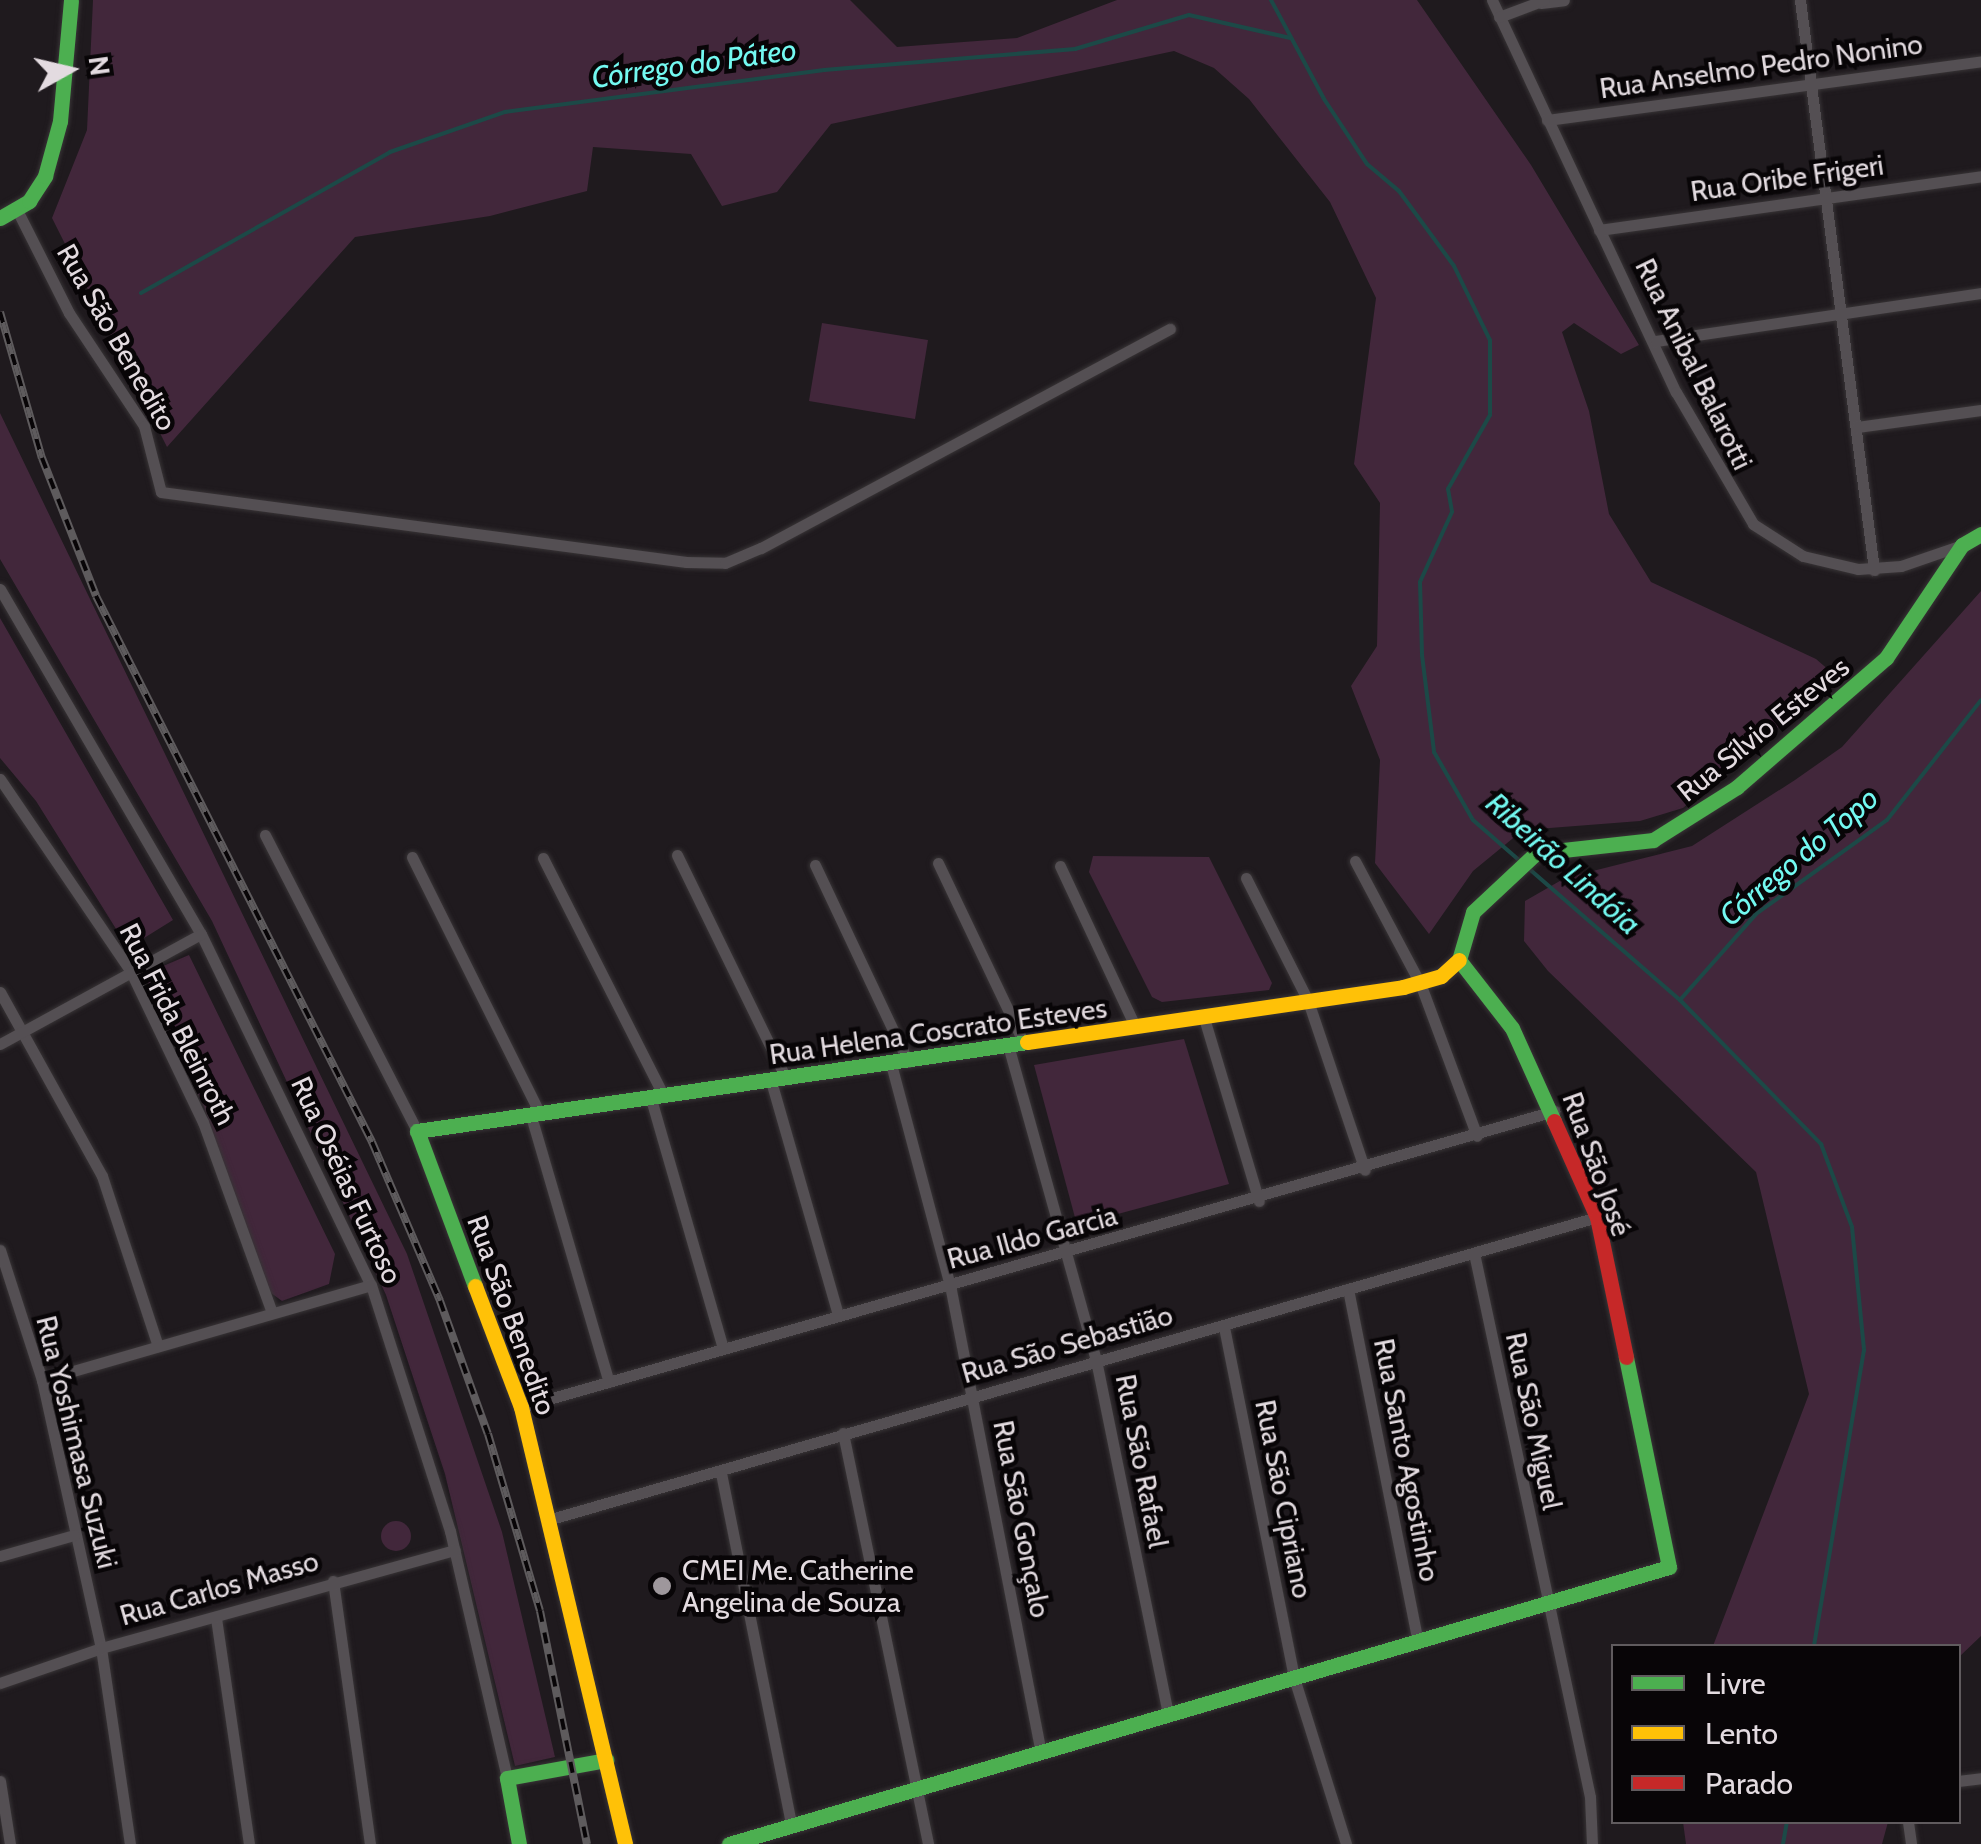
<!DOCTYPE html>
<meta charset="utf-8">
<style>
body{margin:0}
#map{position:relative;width:1981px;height:1844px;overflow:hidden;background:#1f1a1e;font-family:Cabin,sans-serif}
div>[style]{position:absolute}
.green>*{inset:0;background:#42273b}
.round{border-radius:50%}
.stream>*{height:4px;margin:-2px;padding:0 2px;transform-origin:2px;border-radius:2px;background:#1c4947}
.roads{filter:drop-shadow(0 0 2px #383436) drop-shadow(0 0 2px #383436)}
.street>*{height:11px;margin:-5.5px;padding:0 5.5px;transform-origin:5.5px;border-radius:5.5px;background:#544f53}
.fast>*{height:15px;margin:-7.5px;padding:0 7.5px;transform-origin:7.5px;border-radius:7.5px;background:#4caf50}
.slow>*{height:15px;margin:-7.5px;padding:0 7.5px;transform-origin:7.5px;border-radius:7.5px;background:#ffc107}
.jam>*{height:15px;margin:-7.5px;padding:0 7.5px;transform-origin:7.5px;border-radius:7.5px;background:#c62828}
.rail>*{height:8px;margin-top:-4px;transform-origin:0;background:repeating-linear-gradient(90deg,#080507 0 11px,#5e5b5d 0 22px);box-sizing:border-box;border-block:2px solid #5e5b5d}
.dots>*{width:28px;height:28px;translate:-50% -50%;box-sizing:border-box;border:5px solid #080507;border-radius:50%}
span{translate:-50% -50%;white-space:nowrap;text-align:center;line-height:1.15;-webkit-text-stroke:9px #080507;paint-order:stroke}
.street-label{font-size:28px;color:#e3dbe0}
.poi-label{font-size:28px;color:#e3dbe0}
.left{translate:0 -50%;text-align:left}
.water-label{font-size:30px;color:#73f9f1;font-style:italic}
.legend{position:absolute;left:1611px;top:1644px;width:350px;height:180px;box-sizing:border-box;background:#080507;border:2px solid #605b5e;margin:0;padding:12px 18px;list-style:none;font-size:30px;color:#e3dbe0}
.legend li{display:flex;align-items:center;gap:20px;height:50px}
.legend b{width:50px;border:2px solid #605b5e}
.north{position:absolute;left:20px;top:20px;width:100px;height:100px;-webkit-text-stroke:8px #080507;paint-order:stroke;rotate:82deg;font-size:28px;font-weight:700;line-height:40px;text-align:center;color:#e3dbe0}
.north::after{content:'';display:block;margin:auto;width:35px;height:45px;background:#e3dbe0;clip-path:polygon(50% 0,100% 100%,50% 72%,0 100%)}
</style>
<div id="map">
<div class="green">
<i style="clip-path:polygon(93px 0,850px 0,897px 47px,1017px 38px,1117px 0,1417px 0,1531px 165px,1639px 345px,1621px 354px,1574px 323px,1562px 332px,1589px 411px,1609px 514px,1651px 582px,1816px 659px,1837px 677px,1683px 808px,1640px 821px,1523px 830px,1473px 871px,1429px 934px,1375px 863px,1380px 760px,1351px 686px,1377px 646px,1380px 503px,1354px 464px,1376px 298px,1330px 202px,1249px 99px,1214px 68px,1174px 51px,831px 124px,777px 192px,722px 206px,691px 154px,593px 147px,587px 191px,490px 216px,355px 237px,167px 447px,52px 218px,87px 130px)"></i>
<i style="clip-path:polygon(822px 323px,928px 340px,915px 419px,809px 401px)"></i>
<i style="clip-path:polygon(0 413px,407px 1254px,502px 1532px,555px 1757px,515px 1766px,445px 1474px,386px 1295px,212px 921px,0 559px)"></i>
<i style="clip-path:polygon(1981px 591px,1981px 1636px,1959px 1657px,1958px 1646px,1713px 1646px,1809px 1394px,1756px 1172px,1548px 971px,1524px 941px,1525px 901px,1565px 878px,1692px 846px,1795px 780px,1842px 747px)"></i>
<i style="clip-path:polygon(0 618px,173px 920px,128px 948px,36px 801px,0 758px)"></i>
<i style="clip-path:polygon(1093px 856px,1209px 857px,1272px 983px,1269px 990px,1162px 1002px,1152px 997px,1089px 872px)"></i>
<i style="clip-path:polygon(189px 955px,335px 1254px,329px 1284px,282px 1301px,267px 1290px,204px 1107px,148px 987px,149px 972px)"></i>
<i style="clip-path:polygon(1184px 1039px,1229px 1184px,1077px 1225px,1034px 1065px)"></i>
<i class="round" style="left:381px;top:1521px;width:30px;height:30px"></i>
<i style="clip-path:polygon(1683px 1822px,1888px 1822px,1882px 1844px,1686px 1844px)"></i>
</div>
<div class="stream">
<i style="left:1271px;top:0;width:112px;rotate:61.8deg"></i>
<i style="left:1324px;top:99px;width:78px;rotate:56.5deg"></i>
<i style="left:1367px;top:164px;width:42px;rotate:40.2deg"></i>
<i style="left:1399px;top:191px;width:93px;rotate:53.7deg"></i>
<i style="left:1454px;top:266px;width:82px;rotate:64.1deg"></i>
<i style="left:1490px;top:340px;width:75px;rotate:90deg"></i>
<i style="left:1490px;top:415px;width:85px;rotate:119.6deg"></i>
<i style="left:1448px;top:489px;width:23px;rotate:80deg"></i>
<i style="left:1452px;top:512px;width:77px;rotate:114.6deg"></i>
<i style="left:1420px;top:582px;width:73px;rotate:88.4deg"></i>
<i style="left:1422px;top:655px;width:98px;rotate:82.9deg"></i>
<i style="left:1434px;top:752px;width:78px;rotate:60.2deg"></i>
<i style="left:1473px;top:820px;width:62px;rotate:41.1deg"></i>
<i style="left:141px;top:293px;width:286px;rotate:-29.5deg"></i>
<i style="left:390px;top:152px;width:122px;rotate:-19.2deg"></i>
<i style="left:505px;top:112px;width:322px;rotate:-7.5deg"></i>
<i style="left:824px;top:70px;width:252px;rotate:-4.8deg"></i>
<i style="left:1075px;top:49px;width:119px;rotate:-16.6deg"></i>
<i style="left:1189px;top:15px;width:104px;rotate:12.8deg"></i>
<i style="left:1527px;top:867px;width:203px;rotate:41deg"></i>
<i style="left:1680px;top:1000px;width:202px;rotate:45.6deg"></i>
<i style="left:1821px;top:1144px;width:89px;rotate:69.5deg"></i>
<i style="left:1852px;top:1227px;width:124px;rotate:84.4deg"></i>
<i style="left:1864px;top:1350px;width:300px;rotate:99.6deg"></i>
<i style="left:1680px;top:1000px;width:115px;rotate:-48.5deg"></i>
<i style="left:1756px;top:914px;width:161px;rotate:-35.7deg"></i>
<i style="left:1887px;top:820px;width:152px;rotate:-51.9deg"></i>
<i style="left:1783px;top:1844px;width:22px;rotate:-80deg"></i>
</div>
<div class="roads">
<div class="street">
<i style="left:1492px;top:0;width:433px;rotate:64.9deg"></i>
<i style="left:1676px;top:392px;width:153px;rotate:59.7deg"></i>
<i style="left:1753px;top:524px;width:59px;rotate:32.6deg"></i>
<i style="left:1803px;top:556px;width:57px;rotate:13.3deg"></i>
<i style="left:1858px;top:569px;width:43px;rotate:-4deg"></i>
<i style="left:1901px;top:566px;width:65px;rotate:-19deg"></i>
<i style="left:1800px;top:0;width:575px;rotate:82.6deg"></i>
<i style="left:1541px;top:3px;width:23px;rotate:-7deg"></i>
<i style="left:1499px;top:17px;width:48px;rotate:-20.7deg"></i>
<i style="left:1547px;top:120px;width:438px;rotate:-7.7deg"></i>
<i style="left:17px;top:210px;width:115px;rotate:63.2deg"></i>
<i style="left:69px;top:313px;width:136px;rotate:56.4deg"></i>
<i style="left:144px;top:426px;width:68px;rotate:75.6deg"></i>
<i style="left:161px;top:492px;width:530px;rotate:7.59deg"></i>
<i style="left:686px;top:562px;width:39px;rotate:1deg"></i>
<i style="left:725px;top:563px;width:39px;rotate:-23deg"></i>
<i style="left:761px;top:548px;width:464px;rotate:-28.2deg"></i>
<i style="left:1599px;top:230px;width:386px;rotate:-8deg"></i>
<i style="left:1656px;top:341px;width:329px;rotate:-8.4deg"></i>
<i style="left:1857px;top:427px;width:125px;rotate:-7.8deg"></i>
<i style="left:0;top:589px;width:399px;rotate:59.8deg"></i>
<i style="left:201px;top:934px;width:390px;rotate:64.2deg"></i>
<i style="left:371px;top:1285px;width:258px;rotate:72.2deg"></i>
<i style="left:450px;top:1531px;width:253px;rotate:77deg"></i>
<i style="left:0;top:779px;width:233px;rotate:55.8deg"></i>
<i style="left:131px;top:972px;width:166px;rotate:64.4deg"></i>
<i style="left:203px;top:1122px;width:203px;rotate:70.1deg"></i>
<i style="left:265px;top:835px;width:333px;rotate:62.8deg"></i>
<i style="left:677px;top:855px;width:248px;rotate:64deg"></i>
<i style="left:412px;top:857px;width:287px;rotate:63.5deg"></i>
<i style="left:543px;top:858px;width:268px;rotate:63.1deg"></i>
<i style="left:1355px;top:861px;width:138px;rotate:62deg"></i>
<i style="left:1420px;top:983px;width:163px;rotate:69.6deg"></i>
<i style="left:938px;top:863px;width:199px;rotate:64.5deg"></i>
<i style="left:815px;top:865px;width:218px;rotate:64.7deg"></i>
<i style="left:1060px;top:866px;width:179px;rotate:64.9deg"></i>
<i style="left:1246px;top:878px;width:138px;rotate:63.2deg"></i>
<i style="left:1308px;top:1001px;width:178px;rotate:71.4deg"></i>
<i style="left:0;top:992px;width:210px;rotate:61deg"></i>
<i style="left:102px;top:1176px;width:179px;rotate:71.8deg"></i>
<i style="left:1204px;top:1018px;width:191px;rotate:73.3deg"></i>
<i style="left:0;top:1044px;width:229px;rotate:-28.7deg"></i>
<i style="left:1008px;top:1045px;width:327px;rotate:74.4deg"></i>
<i style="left:1096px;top:1360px;width:362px;rotate:78.5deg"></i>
<i style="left:891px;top:1064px;width:229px;rotate:75.1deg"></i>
<i style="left:950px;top:1285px;width:476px;rotate:79deg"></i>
<i style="left:771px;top:1081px;width:243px;rotate:74deg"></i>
<i style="left:651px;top:1099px;width:260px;rotate:73.9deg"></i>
<i style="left:531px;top:1116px;width:277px;rotate:73.7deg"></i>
<i style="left:0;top:1250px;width:137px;rotate:72.1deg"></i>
<i style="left:42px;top:1380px;width:274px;rotate:77.6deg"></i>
<i style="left:101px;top:1648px;width:198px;rotate:81.6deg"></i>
<i style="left:1474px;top:1253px;width:556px;rotate:77.96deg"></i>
<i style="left:1590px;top:1797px;width:47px;rotate:87.6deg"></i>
<i style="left:1348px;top:1289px;width:359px;rotate:78.8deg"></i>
<i style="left:1224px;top:1327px;width:361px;rotate:78.7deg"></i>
<i style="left:1295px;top:1681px;width:171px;rotate:72.6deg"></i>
<i style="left:42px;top:1380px;width:342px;rotate:-16.1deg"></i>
<i style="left:521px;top:1407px;width:1075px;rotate:-15.99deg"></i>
<i style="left:843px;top:1433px;width:420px;rotate:78.3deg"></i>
<i style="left:721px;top:1473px;width:361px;rotate:78.7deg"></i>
<i style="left:551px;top:1519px;width:1089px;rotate:-16.1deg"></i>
<i style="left:0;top:1556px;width:77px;rotate:-15.8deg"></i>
<i style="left:333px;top:1581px;width:266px;rotate:82deg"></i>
<i style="left:216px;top:1618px;width:228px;rotate:81.7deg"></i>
<i style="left:0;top:1683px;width:107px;rotate:-19.1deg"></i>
<i style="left:101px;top:1648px;width:367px;rotate:-15.5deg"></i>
<i style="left:0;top:1781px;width:64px;rotate:81deg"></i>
<i style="left:1958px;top:1781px;width:23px;rotate:-7deg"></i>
<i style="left:1908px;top:1822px;width:22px;rotate:82deg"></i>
</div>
<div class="fast">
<i style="left:0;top:218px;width:34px;rotate:-30deg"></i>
<i style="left:29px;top:201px;width:30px;rotate:-57deg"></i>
<i style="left:45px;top:176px;width:57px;rotate:-74.7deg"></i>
<i style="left:60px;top:121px;width:121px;rotate:-84.8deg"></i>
<i style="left:1459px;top:960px;width:50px;rotate:-73.7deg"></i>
<i style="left:1473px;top:912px;width:86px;rotate:-43.1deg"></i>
<i style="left:1536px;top:853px;width:118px;rotate:-6.3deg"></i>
<i style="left:1653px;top:840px;width:99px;rotate:-32.2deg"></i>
<i style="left:1737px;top:787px;width:197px;rotate:-40.9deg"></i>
<i style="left:1886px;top:658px;width:136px;rotate:-56.1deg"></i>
<i style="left:1962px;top:545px;width:22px;rotate:-30deg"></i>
<i style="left:1459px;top:960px;width:86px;rotate:52.1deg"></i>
<i style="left:1512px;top:1028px;width:102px;rotate:65.7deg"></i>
<i style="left:475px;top:1286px;width:165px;rotate:-110.5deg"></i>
<i style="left:417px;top:1131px;width:616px;rotate:-8.3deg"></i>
<i style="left:519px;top:1844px;width:67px;rotate:-100.3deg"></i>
<i style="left:507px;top:1778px;width:101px;rotate:-10.3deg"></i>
<i style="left:729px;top:1844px;width:980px;rotate:-16.42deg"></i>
<i style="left:1669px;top:1567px;width:214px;rotate:-101.6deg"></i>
</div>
<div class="slow">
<i style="left:1027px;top:1042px;width:380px;rotate:-8.3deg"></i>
<i style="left:1403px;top:987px;width:40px;rotate:-16deg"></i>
<i style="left:1441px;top:976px;width:24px;rotate:-42deg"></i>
<i style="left:475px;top:1286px;width:129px;rotate:69.2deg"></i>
<i style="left:521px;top:1407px;width:449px;rotate:76.6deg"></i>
</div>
<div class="jam">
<i style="left:1554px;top:1121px;width:105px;rotate:65.9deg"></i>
<i style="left:1597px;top:1217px;width:143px;rotate:78.3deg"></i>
</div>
</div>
<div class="rail">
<i style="left:0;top:312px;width:152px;rotate:74deg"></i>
<i style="left:42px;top:458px;width:148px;rotate:68.6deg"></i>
<i style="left:96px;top:596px;width:612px;rotate:63.18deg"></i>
<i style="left:372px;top:1142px;width:173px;rotate:66.8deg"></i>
<i style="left:440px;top:1301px;width:141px;rotate:70.2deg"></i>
<i style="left:488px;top:1434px;width:184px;rotate:73.6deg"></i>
<i style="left:540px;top:1611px;width:238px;rotate:78.6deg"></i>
</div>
<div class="dots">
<i style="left:662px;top:1586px;background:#9e979c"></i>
</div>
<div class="street-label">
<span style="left:1761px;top:66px;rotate:-8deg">Rua Anselmo Pedro Nonino</span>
<span style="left:1787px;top:178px;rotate:-8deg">Rua Oribe Frigeri</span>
<span style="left:117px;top:337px;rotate:60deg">Rua São Benedito</span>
<span style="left:1694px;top:364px;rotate:64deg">Rua Anibal Balarotti</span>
<span style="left:1763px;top:729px;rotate:-39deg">Rua Sílvio Esteves</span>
<span style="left:178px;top:1024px;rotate:63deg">Rua Frida Bleinroth</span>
<span style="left:938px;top:1031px;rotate:-8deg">Rua Helena Coscrato Esteves</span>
<span style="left:1597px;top:1164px;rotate:70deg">Rua São José</span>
<span style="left:347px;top:1180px;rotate:65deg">Rua Oséias Furtoso</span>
<span style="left:1032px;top:1237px;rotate:-15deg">Rua Ildo Garcia</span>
<span style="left:512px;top:1315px;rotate:70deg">Rua São Benedito</span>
<span style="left:1067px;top:1344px;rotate:-16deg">Rua São Sebastião</span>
<span style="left:1534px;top:1421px;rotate:78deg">Rua São Miguel</span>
<span style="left:77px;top:1442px;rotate:76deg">Rua Yoshimasa Suzuki</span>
<span style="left:1407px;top:1460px;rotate:79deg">Rua Santo Agostinho</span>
<span style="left:1142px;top:1461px;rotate:79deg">Rua São Rafael</span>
<span style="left:1284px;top:1499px;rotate:79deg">Rua São Cipriano</span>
<span style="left:1022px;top:1519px;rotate:79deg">Rua São Gonçalo</span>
<span style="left:219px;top:1588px;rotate:-16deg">Rua Carlos Masso</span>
</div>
<div class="poi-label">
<span class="left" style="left:682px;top:1586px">CMEI Me. Catherine<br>Angelina de Souza</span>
</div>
<div class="water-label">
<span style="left:694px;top:64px;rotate:-8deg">Córrego do Páteo</span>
<span style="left:1799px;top:857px;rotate:-40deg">Córrego do Topo</span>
<span style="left:1563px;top:864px;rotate:42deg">Ribeirão Lindóia</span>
</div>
<ul class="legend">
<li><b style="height:12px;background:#4caf50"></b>Livre</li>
<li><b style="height:12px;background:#ffc107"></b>Lento</li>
<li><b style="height:12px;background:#c62828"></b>Parado</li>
</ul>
<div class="north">N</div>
</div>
